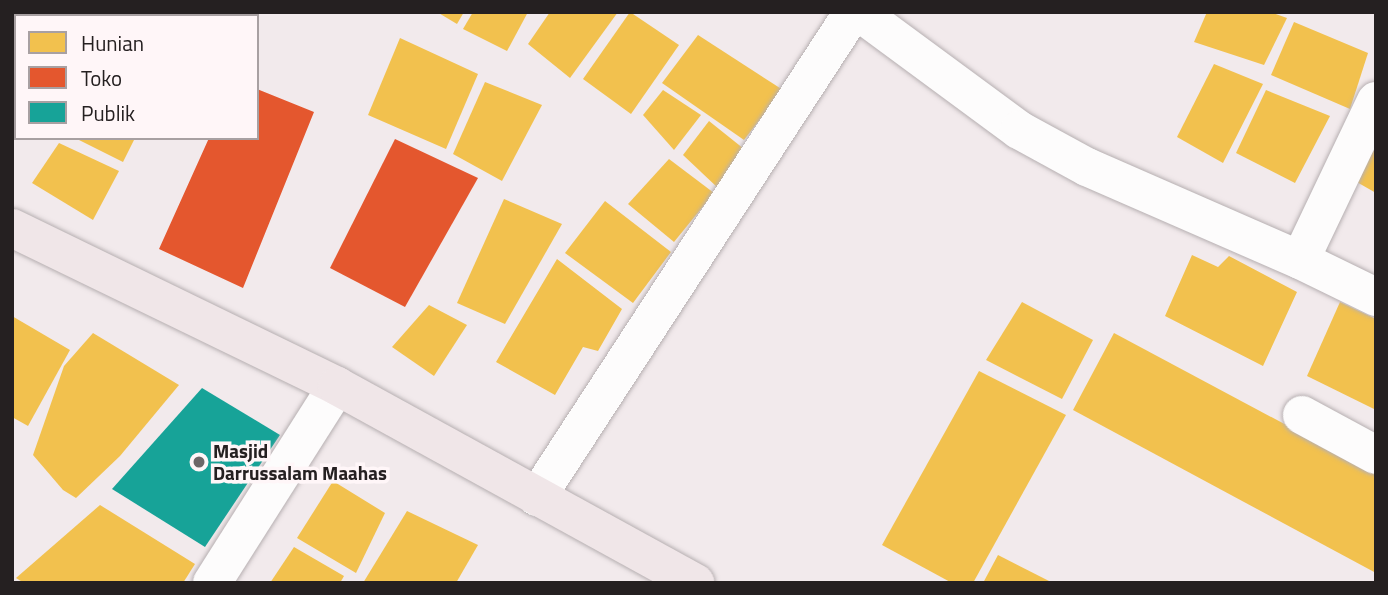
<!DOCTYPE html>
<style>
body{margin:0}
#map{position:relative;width:1388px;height:595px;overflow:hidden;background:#f2eaec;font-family:"Titillium Web",sans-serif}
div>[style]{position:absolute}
.homes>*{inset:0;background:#f2c14e}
.shops>*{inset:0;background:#e4572e}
.public>*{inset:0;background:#17a398}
.roads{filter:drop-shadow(0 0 2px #b6afb1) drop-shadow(0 0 2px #b6afb1)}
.minor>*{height:38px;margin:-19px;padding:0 19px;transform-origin:19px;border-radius:19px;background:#fdfcfc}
.trunk>*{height:38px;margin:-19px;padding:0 19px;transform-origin:19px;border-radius:19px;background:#f0e6e8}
.dots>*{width:19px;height:19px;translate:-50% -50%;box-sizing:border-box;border:4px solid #fff6f8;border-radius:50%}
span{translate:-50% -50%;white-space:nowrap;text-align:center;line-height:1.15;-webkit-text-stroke:7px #fff6f8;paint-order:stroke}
.poi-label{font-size:19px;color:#252021;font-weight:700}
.left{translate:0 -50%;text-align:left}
.frame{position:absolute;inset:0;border:14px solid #252021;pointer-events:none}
.legend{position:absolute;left:14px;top:14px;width:245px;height:126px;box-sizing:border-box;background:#fff6f8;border:2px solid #a8a0a2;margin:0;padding:9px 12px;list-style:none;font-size:21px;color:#252021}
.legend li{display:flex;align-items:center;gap:14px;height:35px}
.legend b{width:35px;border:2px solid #a8a0a2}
</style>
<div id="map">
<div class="homes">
<i style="clip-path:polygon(437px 12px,464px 12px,457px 24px)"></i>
<i style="clip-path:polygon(473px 12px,528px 12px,507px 51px,463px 29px)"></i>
<i style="clip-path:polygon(550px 12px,618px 12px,570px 78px,528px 44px)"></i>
<i style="clip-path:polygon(630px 12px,679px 45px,631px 114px,583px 79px)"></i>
<i style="clip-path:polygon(1207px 12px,1270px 12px,1287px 18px,1264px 65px,1194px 42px)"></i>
<i style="clip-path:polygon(1294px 22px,1368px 53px,1350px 109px,1271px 75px)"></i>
<i style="clip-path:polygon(698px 35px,783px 90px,744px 140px,662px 83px)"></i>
<i style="clip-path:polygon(400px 38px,478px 74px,446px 149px,368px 115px)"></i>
<i style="clip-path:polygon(1214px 64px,1263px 84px,1223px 163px,1177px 137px)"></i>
<i style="clip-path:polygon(485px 82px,542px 105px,502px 181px,453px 154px)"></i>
<i style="clip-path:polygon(663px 90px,701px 115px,674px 150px,643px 115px)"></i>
<i style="clip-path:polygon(1266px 90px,1330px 116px,1295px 183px,1236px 153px)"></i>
<i style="clip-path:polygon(709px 121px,744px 149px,718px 188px,683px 155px)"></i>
<i style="clip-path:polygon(75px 138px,135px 138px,123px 162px)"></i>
<i style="clip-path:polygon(59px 143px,119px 171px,93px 220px,32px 183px)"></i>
<i style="clip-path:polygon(1376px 147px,1376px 193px,1355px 181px)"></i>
<i style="clip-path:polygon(669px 159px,714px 193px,674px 242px,628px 204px)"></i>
<i style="clip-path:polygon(504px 199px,562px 224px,505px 324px,457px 303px)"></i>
<i style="clip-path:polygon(605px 201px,671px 252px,633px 303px,565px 253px)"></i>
<i style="clip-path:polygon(1192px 255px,1218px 267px,1229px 256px,1297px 292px,1263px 366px,1165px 316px)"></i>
<i style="clip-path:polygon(557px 259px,622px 309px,598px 351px,583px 347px,555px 395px,496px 362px)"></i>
<i style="clip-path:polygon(1022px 302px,1093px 340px,1062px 399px,986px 360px)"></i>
<i style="clip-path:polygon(1340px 302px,1376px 319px,1376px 410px,1307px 376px)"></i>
<i style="clip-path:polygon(429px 305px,467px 325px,434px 376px,392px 347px)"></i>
<i style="clip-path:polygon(12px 316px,70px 350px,28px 426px,12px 417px)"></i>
<i style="clip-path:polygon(93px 333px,179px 385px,120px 456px,76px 498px,63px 490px,33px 455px,64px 366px)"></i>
<i style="clip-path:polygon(1114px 333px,1376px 473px,1376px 573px,1073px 410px)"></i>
<i style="clip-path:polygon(979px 371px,1066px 415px,973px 583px,952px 583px,882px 545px)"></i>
<i style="clip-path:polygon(333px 481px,385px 513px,356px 573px,297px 538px)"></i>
<i style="clip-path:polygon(100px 505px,195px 564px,183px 583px,24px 583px,16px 578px)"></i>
<i style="clip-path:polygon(407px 511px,478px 545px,456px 583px,363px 583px)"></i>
<i style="clip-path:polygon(294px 547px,344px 576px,340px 583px,270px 583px)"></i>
<i style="clip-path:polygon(998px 555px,1053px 583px,983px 583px)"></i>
</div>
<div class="shops">
<i style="clip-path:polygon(257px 89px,314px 112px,243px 288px,159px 249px,209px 138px,257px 138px)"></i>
<i style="clip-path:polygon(395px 139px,478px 178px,405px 307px,330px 268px)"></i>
</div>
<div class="public">
<i style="clip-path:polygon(202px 388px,280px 435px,205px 547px,112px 489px)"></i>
</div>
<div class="roads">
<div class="minor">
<i style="left:859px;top:12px;width:199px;rotate:36.4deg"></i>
<i style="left:1019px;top:130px;width:77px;rotate:28.6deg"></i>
<i style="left:1087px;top:167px;width:232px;rotate:23.6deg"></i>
<i style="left:1376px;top:101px;width:176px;rotate:115.5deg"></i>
<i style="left:1300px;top:260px;width:85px;rotate:26deg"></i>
<i style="left:1302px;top:415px;width:84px;rotate:28.4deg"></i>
<i style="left:537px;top:497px;width:579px;rotate:-56.91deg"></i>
<i style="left:212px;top:583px;width:233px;rotate:-57.6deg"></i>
</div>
<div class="trunk">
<i style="left:12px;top:228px;width:361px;rotate:25.9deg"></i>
<i style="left:337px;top:386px;width:409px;rotate:28.8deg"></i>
</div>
</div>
<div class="dots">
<i style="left:199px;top:462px;background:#6d6768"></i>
</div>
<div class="poi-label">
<span class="left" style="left:213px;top:462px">Masjid<br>Darrussalam Maahas</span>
</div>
<div class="frame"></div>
<ul class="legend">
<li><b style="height:19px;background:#f2c14e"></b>Hunian</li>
<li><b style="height:19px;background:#e4572e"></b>Toko</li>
<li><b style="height:19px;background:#17a398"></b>Publik</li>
</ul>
</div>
